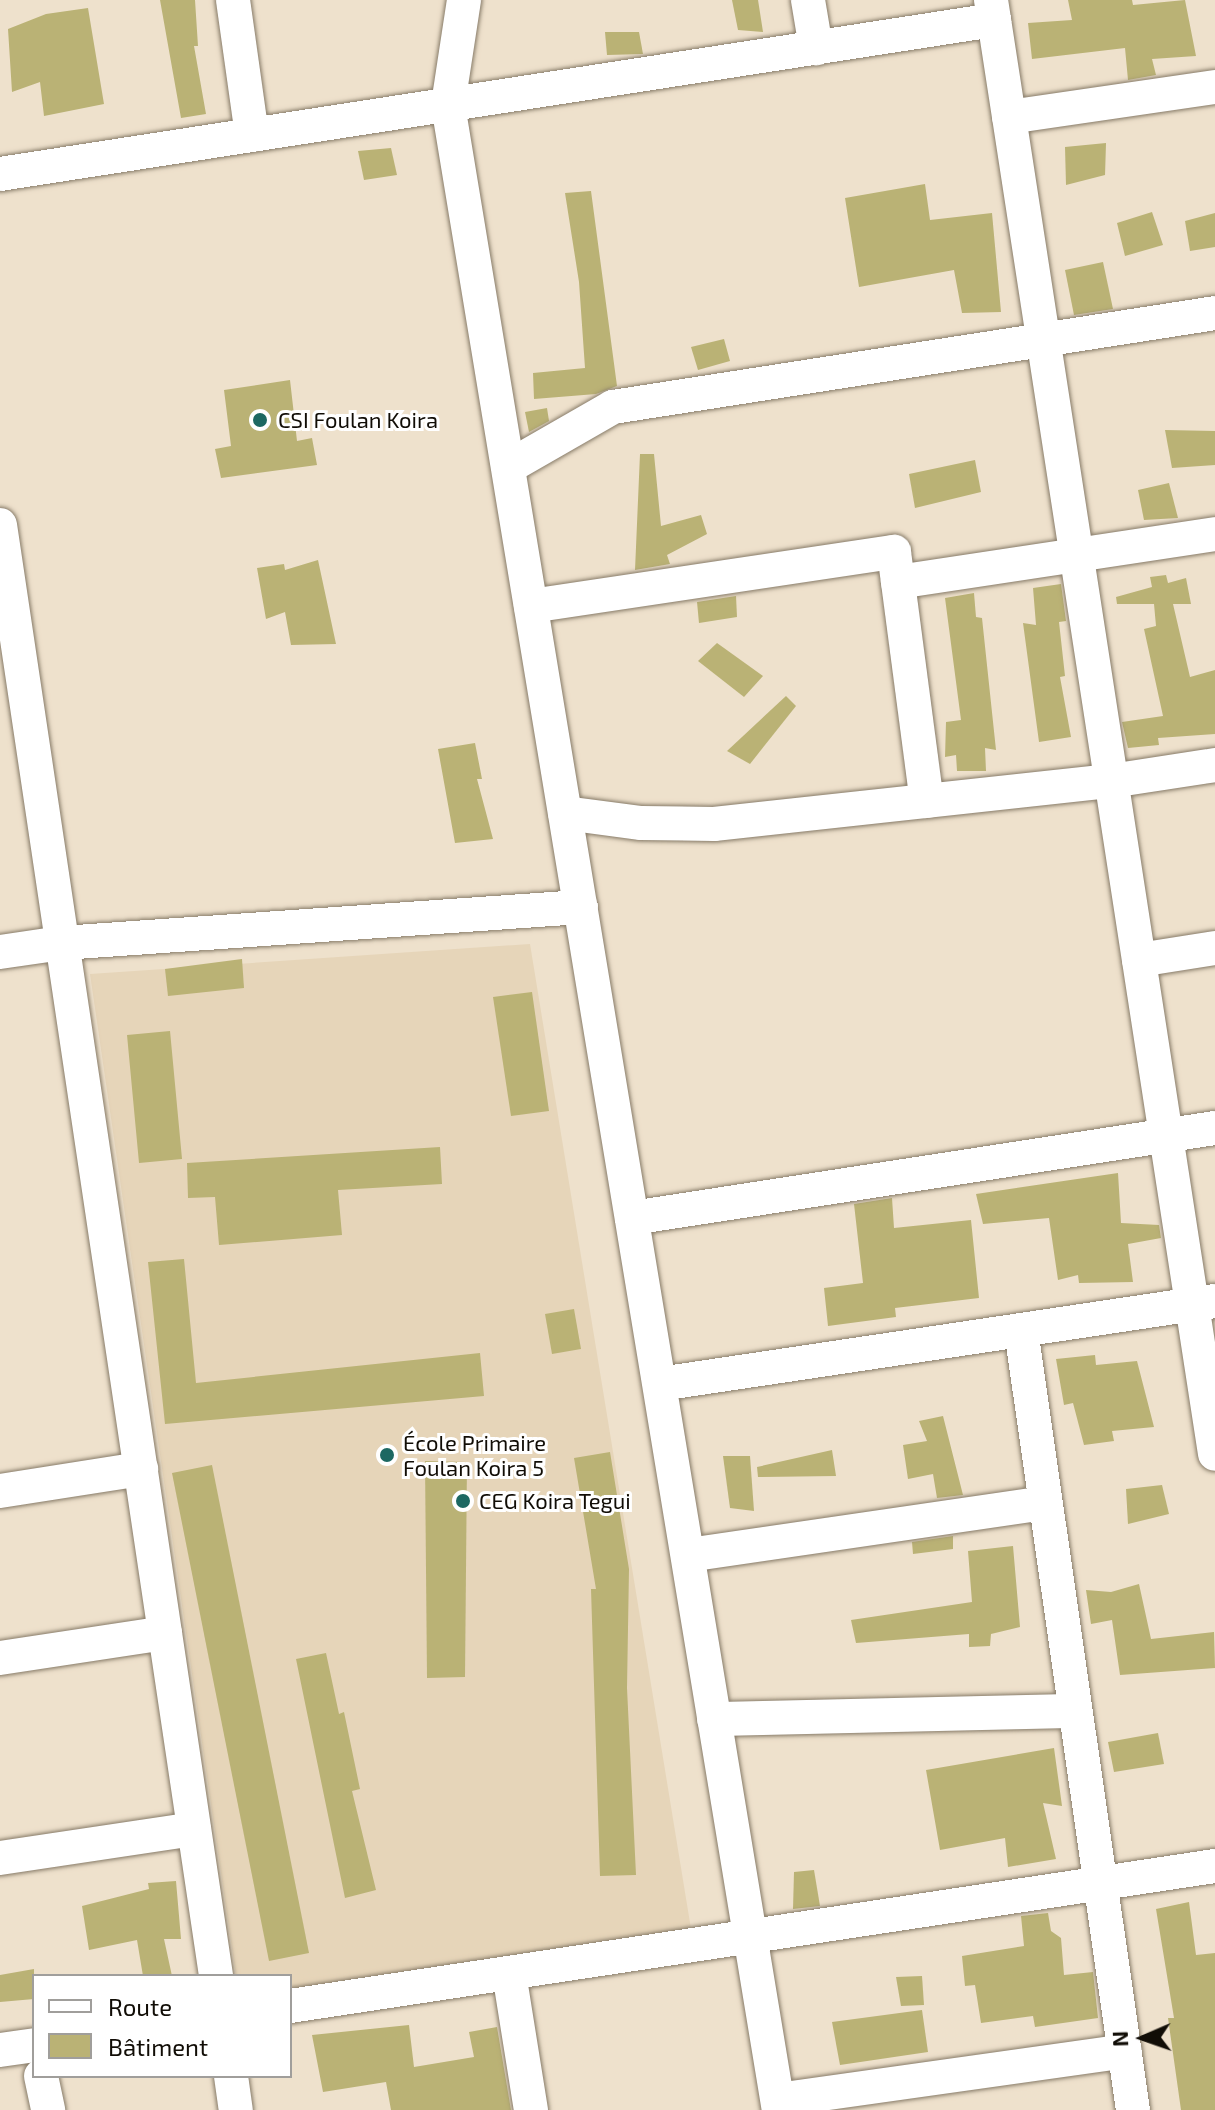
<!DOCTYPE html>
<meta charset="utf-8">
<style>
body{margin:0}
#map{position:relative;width:1215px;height:2110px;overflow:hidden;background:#eee1cc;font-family:"Exo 2",sans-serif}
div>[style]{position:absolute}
.built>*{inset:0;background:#e6d5b9}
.building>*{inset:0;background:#bab275}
.roads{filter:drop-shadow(0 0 2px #877b68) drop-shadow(0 0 2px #877b68)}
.street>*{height:34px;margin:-17px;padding:0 17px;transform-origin:17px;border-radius:17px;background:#fff}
.dots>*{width:22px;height:22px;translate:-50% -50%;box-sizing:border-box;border:4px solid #fff;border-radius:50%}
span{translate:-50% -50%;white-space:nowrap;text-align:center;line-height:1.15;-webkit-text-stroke:6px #fff;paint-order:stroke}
.poi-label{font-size:22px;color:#110d06}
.left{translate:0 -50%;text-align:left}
.legend{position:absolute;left:32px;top:1974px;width:260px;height:104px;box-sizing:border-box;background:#fff;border:2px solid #a09e9b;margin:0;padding:10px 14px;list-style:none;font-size:24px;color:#110d06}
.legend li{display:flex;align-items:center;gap:16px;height:40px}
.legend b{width:40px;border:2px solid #a09e9b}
.north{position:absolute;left:1103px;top:1998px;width:80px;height:80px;-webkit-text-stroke:6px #fff;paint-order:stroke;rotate:268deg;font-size:22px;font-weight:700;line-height:32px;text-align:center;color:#110d06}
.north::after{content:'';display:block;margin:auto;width:28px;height:36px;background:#110d06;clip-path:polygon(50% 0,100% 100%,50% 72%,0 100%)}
</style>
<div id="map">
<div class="built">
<i style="clip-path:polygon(530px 944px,692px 1935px,290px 1994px,290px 1976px,236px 1976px,90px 974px)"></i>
</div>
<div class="building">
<i style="clip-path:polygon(160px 0,195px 0,198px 46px,194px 46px,206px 114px,181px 118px)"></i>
<i style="clip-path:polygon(732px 0,758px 0,763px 32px,738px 30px)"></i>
<i style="clip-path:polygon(1068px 0,1132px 0,1133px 5px,1185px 0,1196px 56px,1152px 59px,1156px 75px,1128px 80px,1125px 48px,1032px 59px,1028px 23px,1072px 20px)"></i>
<i style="clip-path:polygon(88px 8px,104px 104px,44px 116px,40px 82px,12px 92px,8px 29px,46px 14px)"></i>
<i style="clip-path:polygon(605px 32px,639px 32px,643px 54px,607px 55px)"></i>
<i style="clip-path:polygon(1106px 143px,1105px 175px,1066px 185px,1065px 147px)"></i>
<i style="clip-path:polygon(391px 148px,397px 175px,364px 180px,358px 151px)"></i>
<i style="clip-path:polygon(925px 184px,930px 220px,992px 213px,1001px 312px,962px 313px,954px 270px,859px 287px,845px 198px)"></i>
<i style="clip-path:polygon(591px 191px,617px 386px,596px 394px,534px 399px,533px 373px,585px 368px,579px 282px,565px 193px)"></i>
<i style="clip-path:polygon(1152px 212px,1163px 245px,1125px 256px,1117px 223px)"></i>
<i style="clip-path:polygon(1215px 213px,1215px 247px,1190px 251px,1185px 221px)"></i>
<i style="clip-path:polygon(1103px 262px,1113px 309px,1074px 315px,1065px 270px)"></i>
<i style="clip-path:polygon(724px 339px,730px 361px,698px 370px,691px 347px)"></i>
<i style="clip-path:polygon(290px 380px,297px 441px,312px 438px,317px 465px,221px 478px,215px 449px,231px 446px,224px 390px)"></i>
<i style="clip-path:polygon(547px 408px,549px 421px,529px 432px,525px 412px)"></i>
<i style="clip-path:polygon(1165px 430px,1215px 431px,1215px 465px,1172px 468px)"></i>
<i style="clip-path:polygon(640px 454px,654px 454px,661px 526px,701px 515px,707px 534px,667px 555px,670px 564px,635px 570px)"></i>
<i style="clip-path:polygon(975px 460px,981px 492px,915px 508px,909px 474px)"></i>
<i style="clip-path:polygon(1169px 483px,1178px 518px,1144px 520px,1138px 490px)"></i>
<i style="clip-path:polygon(318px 560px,336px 644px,291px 645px,285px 612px,266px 619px,257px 568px,284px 564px,285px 570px)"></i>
<i style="clip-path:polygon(1166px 575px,1168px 583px,1186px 578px,1191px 604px,1173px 604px,1190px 677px,1215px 670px,1215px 734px,1158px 738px,1159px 745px,1128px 748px,1122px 722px,1163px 716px,1144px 629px,1156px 626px,1154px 604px,1117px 604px,1116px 597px,1152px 587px,1150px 577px)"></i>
<i style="clip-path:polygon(1061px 584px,1066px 621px,1059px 622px,1065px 676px,1060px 677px,1071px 737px,1039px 742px,1023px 623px,1036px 625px,1033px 588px)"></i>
<i style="clip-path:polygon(974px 593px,976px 617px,982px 618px,996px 750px,985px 748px,986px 771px,957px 771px,956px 755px,945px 757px,946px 722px,961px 720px,945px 598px)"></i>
<i style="clip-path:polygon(736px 596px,737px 617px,699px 623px,697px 602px)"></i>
<i style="clip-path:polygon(717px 643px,763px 676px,744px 697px,698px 661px)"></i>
<i style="clip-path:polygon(786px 696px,796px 706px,750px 764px,727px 751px)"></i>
<i style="clip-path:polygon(475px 743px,482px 779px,477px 779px,493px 839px,455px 843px,438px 749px)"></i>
<i style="clip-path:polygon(242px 959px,244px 988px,168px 996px,165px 969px)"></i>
<i style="clip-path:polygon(532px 992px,549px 1111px,511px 1116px,493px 997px)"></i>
<i style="clip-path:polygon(170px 1031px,182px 1159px,139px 1163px,127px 1035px)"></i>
<i style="clip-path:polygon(440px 1147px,442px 1184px,338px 1190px,342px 1235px,219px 1245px,215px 1197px,188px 1198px,187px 1163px)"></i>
<i style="clip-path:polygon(1118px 1173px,1121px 1223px,1159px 1225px,1161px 1238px,1128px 1244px,1133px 1282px,1079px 1283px,1078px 1275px,1058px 1280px,1049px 1218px,983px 1224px,976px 1194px)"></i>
<i style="clip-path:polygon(892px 1198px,894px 1228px,971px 1220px,979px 1298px,895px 1308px,896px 1317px,828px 1326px,824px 1288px,863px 1283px,854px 1204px)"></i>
<i style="clip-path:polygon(184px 1259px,196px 1383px,480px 1353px,484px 1396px,165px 1424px,148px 1262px)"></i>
<i style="clip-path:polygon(574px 1309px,581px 1349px,552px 1354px,545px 1314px)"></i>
<i style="clip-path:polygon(1095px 1355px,1096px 1365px,1137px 1361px,1154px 1427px,1112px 1431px,1114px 1441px,1084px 1445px,1073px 1403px,1064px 1405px,1056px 1359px)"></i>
<i style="clip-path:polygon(943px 1416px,963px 1495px,937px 1498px,933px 1474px,908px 1479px,903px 1445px,927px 1441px,919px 1421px)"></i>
<i style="clip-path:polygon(832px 1450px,836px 1476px,758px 1477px,757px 1467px)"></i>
<i style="clip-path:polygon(610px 1452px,629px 1569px,627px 1688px,636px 1875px,600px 1876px,591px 1589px,596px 1589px,574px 1458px)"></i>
<i style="clip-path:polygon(723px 1456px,750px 1456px,754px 1511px,730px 1508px)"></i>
<i style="clip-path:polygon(425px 1461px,467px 1462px,465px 1677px,427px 1678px)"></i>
<i style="clip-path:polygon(212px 1465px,309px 1953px,269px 1961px,172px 1473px)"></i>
<i style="clip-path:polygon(1162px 1485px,1169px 1514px,1128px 1524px,1126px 1489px)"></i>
<i style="clip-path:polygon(953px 1536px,953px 1549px,913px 1554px,912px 1542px)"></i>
<i style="clip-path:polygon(1013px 1546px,1020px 1627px,991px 1634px,990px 1646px,969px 1647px,969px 1634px,856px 1643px,851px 1620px,972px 1602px,968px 1551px)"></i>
<i style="clip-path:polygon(1139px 1584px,1151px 1639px,1214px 1632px,1215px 1668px,1120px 1675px,1112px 1620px,1091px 1624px,1086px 1590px,1111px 1592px)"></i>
<i style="clip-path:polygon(326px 1653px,339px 1714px,344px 1712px,360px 1789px,352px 1791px,376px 1890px,345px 1898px,296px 1659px)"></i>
<i style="clip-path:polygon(1158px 1733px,1164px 1764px,1114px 1772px,1108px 1742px)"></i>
<i style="clip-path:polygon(1054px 1748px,1062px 1806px,1043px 1803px,1056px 1859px,1008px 1867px,1005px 1838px,940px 1850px,926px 1770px)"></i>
<i style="clip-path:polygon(814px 1870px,820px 1906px,793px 1909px,794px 1872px)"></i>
<i style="clip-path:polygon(176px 1881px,181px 1939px,164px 1939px,172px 1976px,143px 1976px,137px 1940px,89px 1950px,82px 1906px,149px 1889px,148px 1883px)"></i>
<i style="clip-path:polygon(1189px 1902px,1196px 1955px,1215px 1953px,1215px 2110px,1181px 2110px,1168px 2018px,1174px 2018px,1156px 1909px)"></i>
<i style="clip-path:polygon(1048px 1913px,1051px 1931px,1061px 1938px,1064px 1975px,1093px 1972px,1098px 2018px,1035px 2027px,1033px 2016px,981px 2023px,975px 1985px,965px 1986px,962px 1956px,1024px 1946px,1021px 1916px)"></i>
<i style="clip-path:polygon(34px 1969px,34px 1999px,0 2002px,0 1975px)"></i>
<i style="clip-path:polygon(922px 1976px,924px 2005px,901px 2006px,896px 1977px)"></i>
<i style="clip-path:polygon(922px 2010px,928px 2052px,840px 2065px,832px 2022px)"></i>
<i style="clip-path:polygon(409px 2025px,414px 2067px,474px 2057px,469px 2032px,497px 2027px,511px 2110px,391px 2110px,386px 2082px,323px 2092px,312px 2035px)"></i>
</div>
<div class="roads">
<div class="street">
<i style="left:233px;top:0;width:136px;rotate:82deg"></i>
<i style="left:464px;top:0;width:106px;rotate:98.7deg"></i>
<i style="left:448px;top:105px;width:2032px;rotate:80.63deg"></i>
<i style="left:808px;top:0;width:49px;rotate:80.5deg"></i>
<i style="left:991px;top:0;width:1471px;rotate:81.24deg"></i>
<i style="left:1009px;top:117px;width:208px;rotate:-8.3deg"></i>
<i style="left:0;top:174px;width:1006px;rotate:-8.81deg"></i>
<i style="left:510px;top:466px;width:119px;rotate:-29.8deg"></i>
<i style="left:613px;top:407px;width:609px;rotate:-8.87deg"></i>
<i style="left:0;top:525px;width:1467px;rotate:81.53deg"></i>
<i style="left:898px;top:582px;width:321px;rotate:-8.6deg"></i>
<i style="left:531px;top:606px;width:367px;rotate:-8.5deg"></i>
<i style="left:894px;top:552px;width:251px;rotate:82.5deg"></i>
<i style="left:565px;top:813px;width:77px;rotate:7.5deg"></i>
<i style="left:641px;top:823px;width:73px;rotate:0.8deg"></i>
<i style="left:714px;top:824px;width:399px;rotate:-6.2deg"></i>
<i style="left:1111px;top:781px;width:105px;rotate:-8.7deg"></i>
<i style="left:0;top:952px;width:63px;rotate:-8.3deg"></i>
<i style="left:62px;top:943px;width:520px;rotate:-3.97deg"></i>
<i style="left:1139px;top:960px;width:77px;rotate:-9deg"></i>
<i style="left:632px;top:1218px;width:590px;rotate:-8.78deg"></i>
<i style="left:1021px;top:1330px;width:788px;rotate:81.83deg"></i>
<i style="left:660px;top:1384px;width:561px;rotate:-8.51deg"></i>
<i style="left:0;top:1491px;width:143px;rotate:-8.9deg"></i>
<i style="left:688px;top:1555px;width:359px;rotate:-8.3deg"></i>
<i style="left:0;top:1658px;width:167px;rotate:-8.6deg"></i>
<i style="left:714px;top:1719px;width:361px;rotate:-1.3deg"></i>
<i style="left:0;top:1858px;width:196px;rotate:-8.5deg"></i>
<i style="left:509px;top:1973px;width:139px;rotate:80.9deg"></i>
<i style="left:290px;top:2006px;width:936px;rotate:-8.61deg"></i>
<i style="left:0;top:2050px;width:34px;rotate:-8deg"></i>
<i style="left:41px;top:2076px;width:35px;rotate:78deg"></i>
<i style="left:231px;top:2076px;width:34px;rotate:82deg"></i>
<i style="left:778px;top:2100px;width:350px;rotate:-8deg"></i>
</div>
</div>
<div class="dots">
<i style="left:260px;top:420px;background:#1d6862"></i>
<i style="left:387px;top:1455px;background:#1d6862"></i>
<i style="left:463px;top:1501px;background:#1d6862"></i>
</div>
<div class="poi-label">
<span class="left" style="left:278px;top:420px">CSI Foulan Koira</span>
<span class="left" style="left:403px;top:1455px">École Primaire<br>Foulan Koira 5</span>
<span class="left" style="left:479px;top:1501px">CEG Koira Tegui</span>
</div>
<ul class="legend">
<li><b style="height:10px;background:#fff"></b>Route</li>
<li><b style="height:22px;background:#bab275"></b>Bâtiment</li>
</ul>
<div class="north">N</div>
</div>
